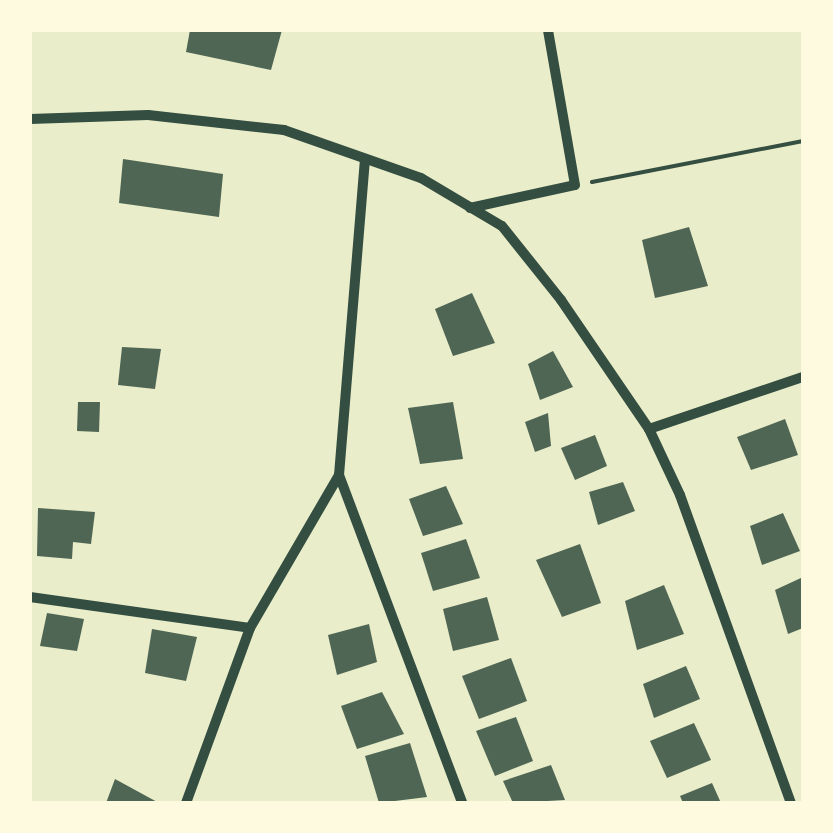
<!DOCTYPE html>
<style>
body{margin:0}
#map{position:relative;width:833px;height:833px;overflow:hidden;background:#e9edc9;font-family:"PT Serif",serif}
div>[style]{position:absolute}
.building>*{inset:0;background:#4f6655}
.path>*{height:4px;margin:-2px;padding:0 2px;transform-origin:2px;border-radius:2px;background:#344e41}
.minor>*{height:10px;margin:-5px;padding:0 5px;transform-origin:5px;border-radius:5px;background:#344e41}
span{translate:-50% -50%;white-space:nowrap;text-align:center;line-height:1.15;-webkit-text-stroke:8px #fefae0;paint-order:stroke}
.frame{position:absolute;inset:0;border:32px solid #fefae0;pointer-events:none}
</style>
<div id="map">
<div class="building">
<i style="clip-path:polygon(190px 30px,282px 30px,271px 70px,186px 52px)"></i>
<i style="clip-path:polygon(123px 159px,223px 174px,219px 217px,119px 203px)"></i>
<i style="clip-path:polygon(689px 227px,708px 286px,655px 298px,642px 240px)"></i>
<i style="clip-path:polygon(472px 293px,495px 343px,453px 356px,435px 309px)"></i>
<i style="clip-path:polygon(122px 347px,161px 349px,155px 389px,118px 385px)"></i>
<i style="clip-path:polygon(553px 351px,573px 387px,540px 400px,528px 364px)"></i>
<i style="clip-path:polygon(78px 402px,100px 402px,99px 432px,77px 431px)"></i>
<i style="clip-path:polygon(453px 402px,463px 459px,420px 464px,408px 408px)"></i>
<i style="clip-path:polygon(548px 413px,551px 446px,535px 452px,525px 422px)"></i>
<i style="clip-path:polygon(785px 419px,798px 455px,751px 470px,737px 437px)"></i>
<i style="clip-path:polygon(595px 435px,607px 466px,575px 480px,561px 448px)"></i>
<i style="clip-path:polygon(623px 482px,635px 511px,598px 525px,589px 492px)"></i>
<i style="clip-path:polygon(446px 486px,463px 524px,423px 536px,409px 499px)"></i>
<i style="clip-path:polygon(38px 508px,95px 512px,91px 544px,73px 542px,72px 559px,37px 556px)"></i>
<i style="clip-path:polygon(783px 513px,800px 551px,762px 565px,750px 526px)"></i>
<i style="clip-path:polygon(466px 539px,480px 578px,433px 591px,421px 553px)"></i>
<i style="clip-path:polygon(580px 544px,601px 603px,562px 617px,536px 560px)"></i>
<i style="clip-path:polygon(803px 577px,803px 628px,788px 634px,775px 590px)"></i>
<i style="clip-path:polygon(664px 585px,684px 634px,637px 650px,625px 601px)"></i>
<i style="clip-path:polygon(487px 597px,499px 640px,453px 651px,443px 609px)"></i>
<i style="clip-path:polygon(47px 613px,84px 619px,77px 651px,40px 646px)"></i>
<i style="clip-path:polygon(369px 624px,377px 662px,337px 675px,328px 635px)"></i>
<i style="clip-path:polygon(152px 629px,197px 637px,186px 681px,145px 673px)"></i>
<i style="clip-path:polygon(511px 658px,527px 701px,479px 719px,462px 676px)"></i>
<i style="clip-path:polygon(686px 666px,700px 699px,654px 718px,643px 684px)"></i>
<i style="clip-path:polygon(382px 692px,404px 734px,357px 749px,341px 706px)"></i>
<i style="clip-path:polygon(516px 717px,533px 761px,495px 776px,476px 731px)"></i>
<i style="clip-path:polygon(694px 723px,711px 760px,667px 778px,650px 741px)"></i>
<i style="clip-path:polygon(410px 743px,427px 797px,379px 803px,365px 756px)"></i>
<i style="clip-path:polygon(551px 765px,565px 800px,513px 803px,503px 781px)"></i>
<i style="clip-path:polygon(115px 779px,159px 803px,106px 803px)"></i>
<i style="clip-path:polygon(712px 783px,721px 803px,683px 803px,680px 796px)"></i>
</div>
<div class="path">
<i style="left:592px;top:182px;width:215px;rotate:-11deg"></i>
</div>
<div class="minor">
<i style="left:30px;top:119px;width:118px;rotate:-1.9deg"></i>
<i style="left:148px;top:115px;width:137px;rotate:6.3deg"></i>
<i style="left:284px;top:130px;width:145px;rotate:19.3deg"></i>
<i style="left:421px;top:178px;width:94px;rotate:30.7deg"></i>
<i style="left:502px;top:226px;width:95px;rotate:51.4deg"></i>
<i style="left:561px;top:300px;width:156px;rotate:55.7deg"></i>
<i style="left:649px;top:429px;width:73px;rotate:64.8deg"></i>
<i style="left:680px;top:495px;width:327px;rotate:70.2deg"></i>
<i style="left:365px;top:159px;width:317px;rotate:94.7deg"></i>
<i style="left:339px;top:475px;width:350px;rotate:69.4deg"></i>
<i style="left:470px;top:208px;width:107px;rotate:-12.4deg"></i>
<i style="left:575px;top:185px;width:157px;rotate:-99.9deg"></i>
<i style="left:649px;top:429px;width:163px;rotate:-18.7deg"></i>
<i style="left:30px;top:597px;width:222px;rotate:8deg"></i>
<i style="left:186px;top:803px;width:186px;rotate:-69.9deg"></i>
<i style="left:250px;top:628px;width:177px;rotate:-59.8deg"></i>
</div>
<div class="frame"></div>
</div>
